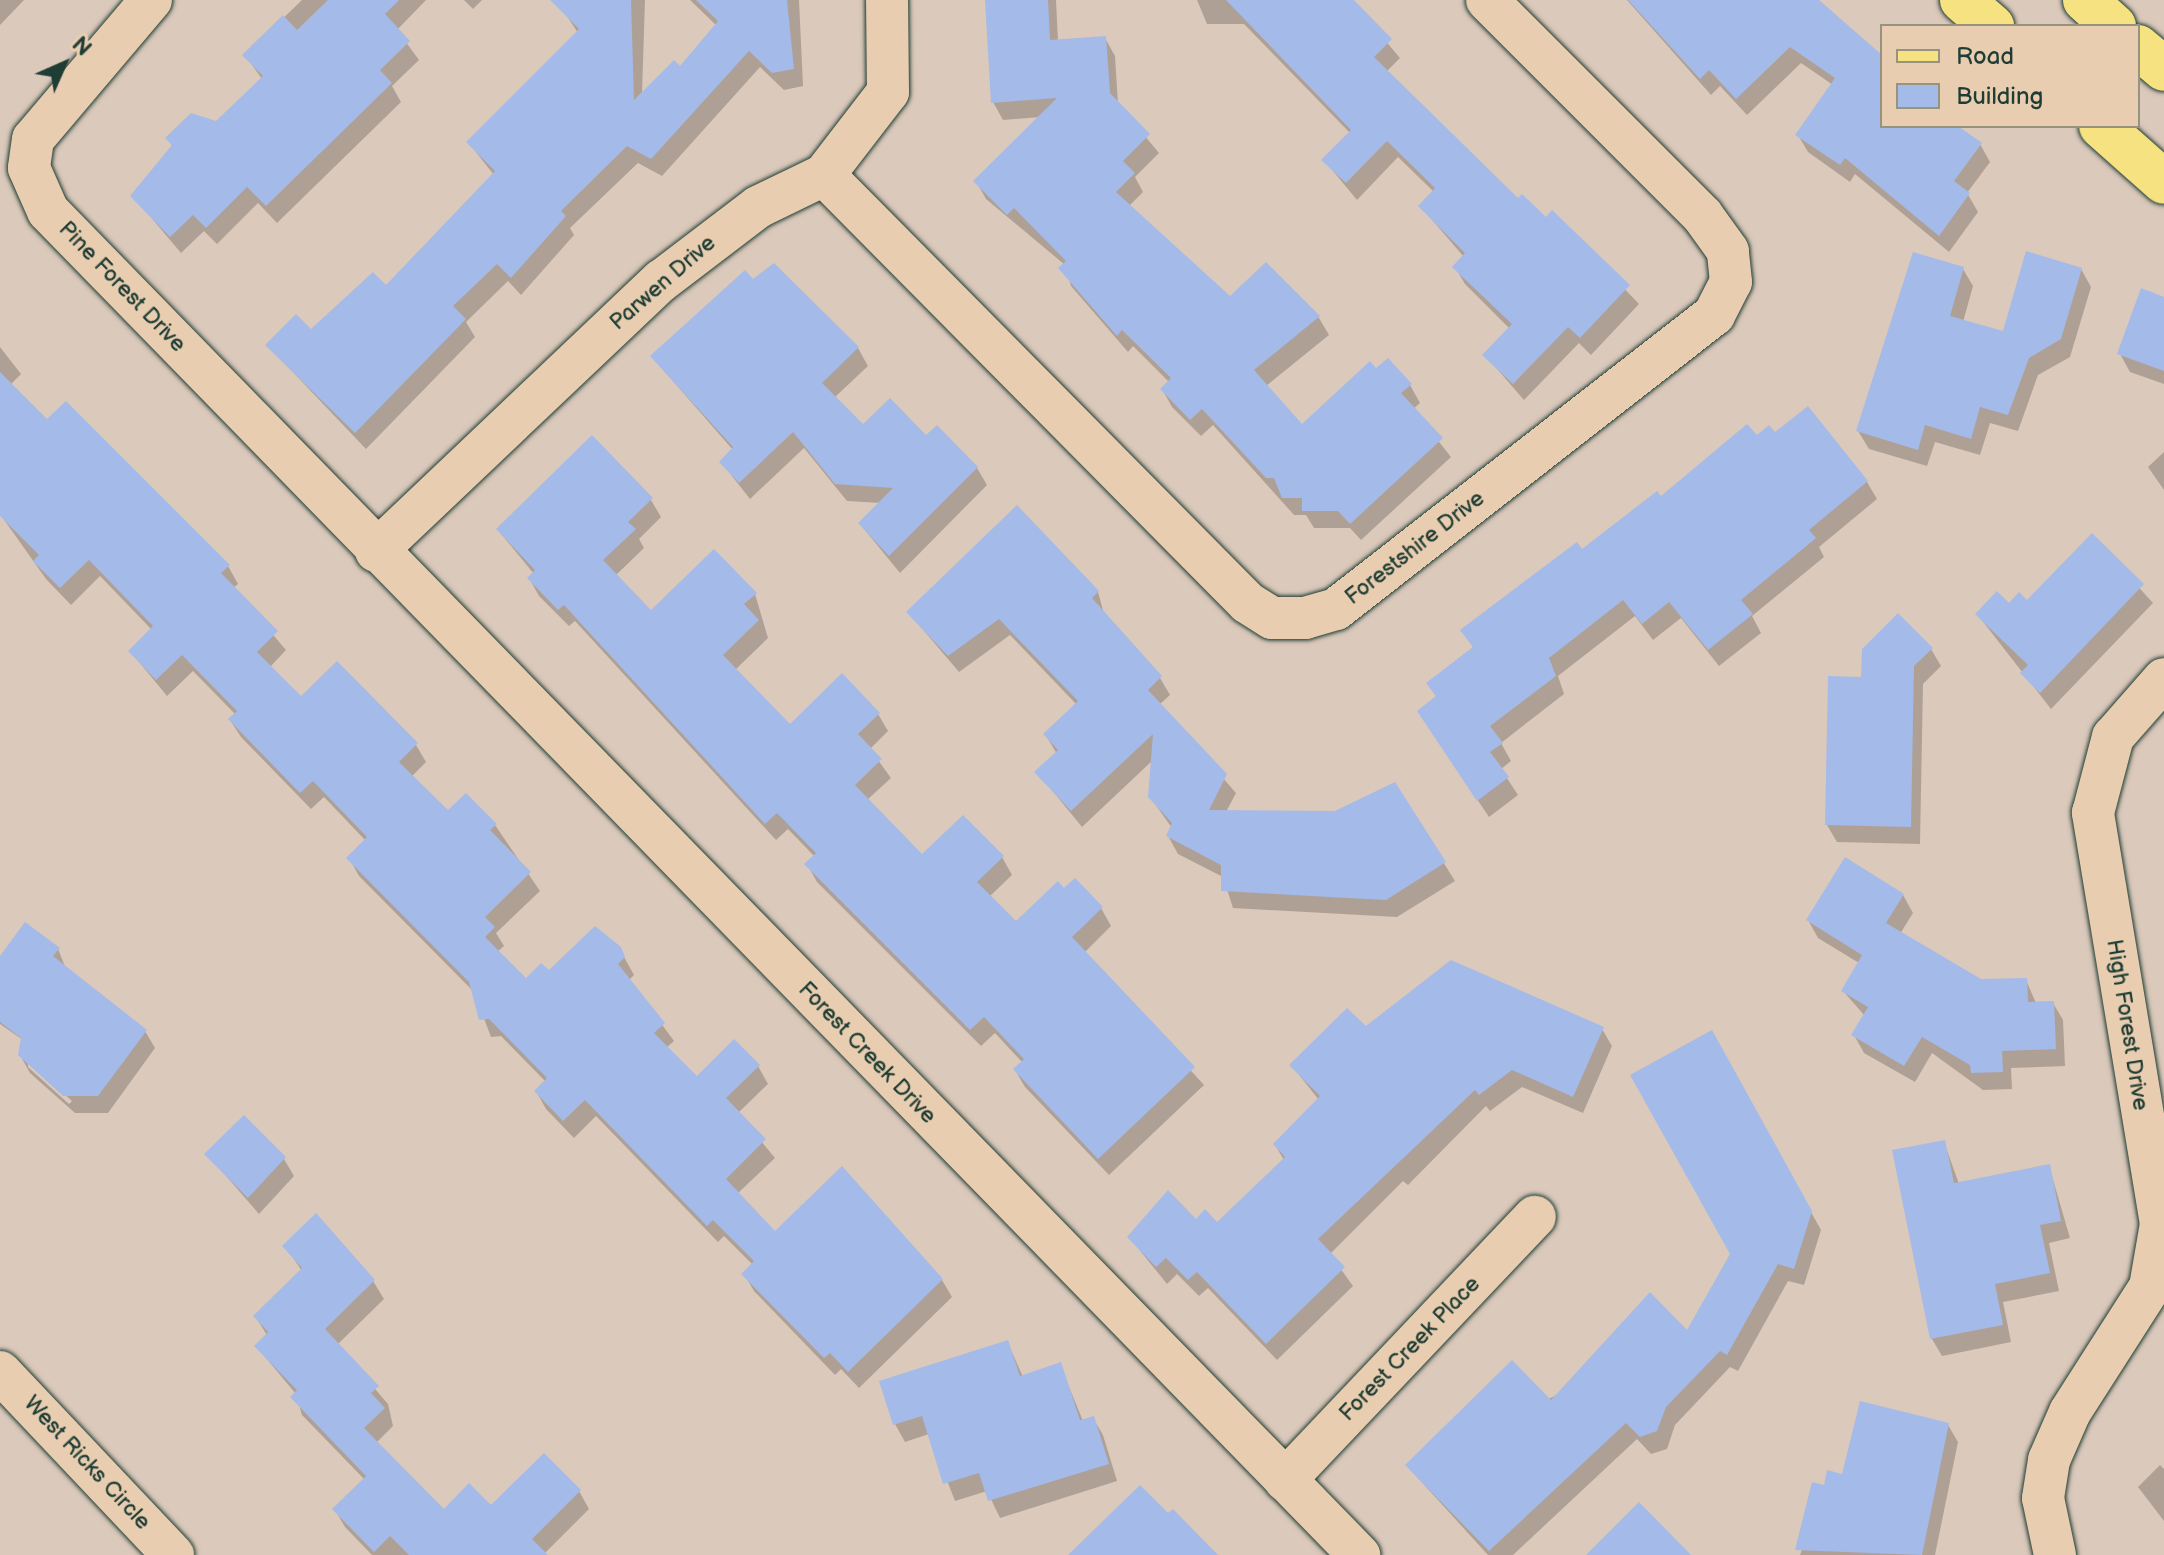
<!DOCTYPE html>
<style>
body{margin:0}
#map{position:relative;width:2164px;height:1555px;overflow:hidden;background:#dbc9bb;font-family:"Balsamiq Sans",sans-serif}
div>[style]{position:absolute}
.shadow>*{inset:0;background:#0003}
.building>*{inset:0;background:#a4bae8}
.roads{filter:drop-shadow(0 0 2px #1f3d34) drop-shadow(0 0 2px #1f3d34)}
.minor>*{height:42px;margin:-21px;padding:0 21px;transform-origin:21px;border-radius:21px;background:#e9cdb0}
.major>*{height:44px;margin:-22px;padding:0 22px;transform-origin:22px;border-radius:22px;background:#f7e281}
span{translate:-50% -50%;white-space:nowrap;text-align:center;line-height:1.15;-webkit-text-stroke:7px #e9cdb0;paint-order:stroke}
.street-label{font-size:22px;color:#1f3d34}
.legend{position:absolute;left:1880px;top:24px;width:260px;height:104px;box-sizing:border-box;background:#e9cdb0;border:2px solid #98937e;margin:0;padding:10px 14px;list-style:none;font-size:24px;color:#1f3d34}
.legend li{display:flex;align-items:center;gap:16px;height:40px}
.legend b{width:40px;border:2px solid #98937e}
.north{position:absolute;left:24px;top:24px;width:80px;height:80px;-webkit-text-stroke:6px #e9cdb0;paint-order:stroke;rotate:45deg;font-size:22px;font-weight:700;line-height:32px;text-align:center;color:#1f3d34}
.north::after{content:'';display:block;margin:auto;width:28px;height:36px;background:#1f3d34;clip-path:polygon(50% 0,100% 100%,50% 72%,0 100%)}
</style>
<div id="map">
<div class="shadow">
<i style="clip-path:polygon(0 0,24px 0,0 25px)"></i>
<i style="clip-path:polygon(302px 0,426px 0,397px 30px,419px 60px,392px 86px,401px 102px,277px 223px,258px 203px,217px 244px,204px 231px,181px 253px,133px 196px,173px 148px,168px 138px,216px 123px,262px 79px,245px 55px)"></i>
<i style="clip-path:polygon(464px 0,482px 0,473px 9px)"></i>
<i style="clip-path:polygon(573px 0,645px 0,642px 94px,680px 68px,717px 26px,690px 0,799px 0,803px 86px,784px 90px,760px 67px,662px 176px,638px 163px,570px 228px,574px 235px,521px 295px,508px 281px,466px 322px,475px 337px,366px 449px,268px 346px,311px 332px,386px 288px,494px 175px,468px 142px,578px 33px,563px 10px)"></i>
<i style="clip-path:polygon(987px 0,1056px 0,1058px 41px,1105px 38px,1115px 56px,1118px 104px,1159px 153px,1135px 177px,1143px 192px,1129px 206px,1230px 299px,1266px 264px,1319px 318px,1329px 335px,1266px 386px,1302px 427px,1388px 361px,1410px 385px,1420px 403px,1413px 409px,1451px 457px,1361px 540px,1350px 528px,1314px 528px,1306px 515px,1294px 515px,1213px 425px,1201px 436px,1172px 407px,1162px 389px,1169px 382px,1133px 346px,1128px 352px,1071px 286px,1065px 265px,986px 199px,976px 181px,1041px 117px,1003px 120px,993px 102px)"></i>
<i style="clip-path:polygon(1197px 0,1351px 0,1400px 58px,1386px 72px,1518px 201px,1546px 220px,1552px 213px,1639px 304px,1591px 355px,1579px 343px,1524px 400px,1485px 355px,1510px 329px,1465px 284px,1455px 267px,1464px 257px,1421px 207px,1434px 192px,1398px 157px,1357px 200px,1324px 160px,1350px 133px,1244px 24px,1207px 24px)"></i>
<i style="clip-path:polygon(1627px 0,1816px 0,1882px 57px,1882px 126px,1950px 126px,1980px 144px,1990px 162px,1967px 193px,1978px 212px,1949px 252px,1855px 174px,1850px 182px,1808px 152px,1798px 135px,1833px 85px,1801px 63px,1747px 115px,1720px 86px,1711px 95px)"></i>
<i style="clip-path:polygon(1963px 269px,1973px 286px,1963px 322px,2004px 334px,2081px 269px,2091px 287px,2070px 357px,2038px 375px,2018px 431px,1990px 423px,1980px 455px,1935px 442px,1927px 466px,1869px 449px,1858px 431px)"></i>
<i style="clip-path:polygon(753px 282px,858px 348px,868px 366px,834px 398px,863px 427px,926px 438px,977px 468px,987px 485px,900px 573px,860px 524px,881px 503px,847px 501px,804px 448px,750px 499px,721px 462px,733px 450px,652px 357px)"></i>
<i style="clip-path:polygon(2164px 299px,2164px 384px,2130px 372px,2120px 354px)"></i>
<i style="clip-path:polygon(0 347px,21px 374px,10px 385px,47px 422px,228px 566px,238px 584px,233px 588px,286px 650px,270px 667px,301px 698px,416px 745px,426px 762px,411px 777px,448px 813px,495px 825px,540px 891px,496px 933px,504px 946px,497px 952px,526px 981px,619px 948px,634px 975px,629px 980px,674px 1041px,666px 1048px,697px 1079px,758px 1066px,768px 1084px,738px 1113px,775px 1158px,737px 1194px,775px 1234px,942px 1280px,952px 1297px,859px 1388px,841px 1369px,835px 1375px,754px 1291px,744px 1274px,753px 1265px,724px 1236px,718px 1242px,596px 1116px,574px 1138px,546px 1109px,536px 1091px,546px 1082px,501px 1036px,491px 1037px,474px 992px,359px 876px,349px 858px,366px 841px,324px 797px,311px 809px,241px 737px,230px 720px,236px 715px,193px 671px,167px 696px,130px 651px,152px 630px,100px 576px,71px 605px,46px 579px,0 514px)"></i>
<i style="clip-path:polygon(1775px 435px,1867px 482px,1877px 499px,1819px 547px,1824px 557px,1752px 616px,1761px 633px,1719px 666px,1681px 618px,1653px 640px,1635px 616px,1558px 676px,1564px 694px,1501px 743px,1511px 761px,1501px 769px,1518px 795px,1489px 817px,1430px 729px,1437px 698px,1429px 684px,1474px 649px,1463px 630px,1757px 438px)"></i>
<i style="clip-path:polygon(2164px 452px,2164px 490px,2148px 467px)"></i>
<i style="clip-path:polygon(651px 500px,661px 517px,639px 539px,644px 548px,615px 576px,651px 613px,755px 594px,768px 638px,735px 670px,790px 727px,878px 714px,888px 731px,870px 749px,891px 778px,867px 800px,922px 857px,1002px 857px,1012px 875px,989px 897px,1016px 924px,1064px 891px,1101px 908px,1111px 926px,1084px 953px,1204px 1085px,1109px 1175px,1025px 1087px,1015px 1070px,1023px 1063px,995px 1033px,981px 1046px,817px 882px,807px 864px,815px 857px,788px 829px,776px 840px,575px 621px,569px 626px,539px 596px,529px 578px,534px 574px,498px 530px)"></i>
<i style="clip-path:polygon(1016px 508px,1098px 592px,1104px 614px,1160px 678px,1170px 695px,1159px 705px,1236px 793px,1226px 812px,1336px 813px,1395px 785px,1455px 881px,1397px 917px,1233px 908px,1223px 877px,1178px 854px,1168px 836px,1172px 828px,1150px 797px,1153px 760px,1082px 827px,1037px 772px,1057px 754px,1045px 734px,1077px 705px,1010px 635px,959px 672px,908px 612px)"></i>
<i style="clip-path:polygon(2092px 536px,2153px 603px,2051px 709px,1977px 614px,2027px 603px)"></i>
<i style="clip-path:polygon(1931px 649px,1941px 666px,1923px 684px,1920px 844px,1837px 842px,1827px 825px,1863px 679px)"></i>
<i style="clip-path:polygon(1903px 895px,1913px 913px,1900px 934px,1980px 981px,2026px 980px,2036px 1003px,2053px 1003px,2063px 1020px,2065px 1066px,2011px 1068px,2012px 1089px,1983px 1090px,1932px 1053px,1915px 1082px,1864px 1053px,1854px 1035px,1865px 1016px,1843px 991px,1859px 963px,1818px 938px,1808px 920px)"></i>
<i style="clip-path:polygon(evenodd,58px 949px,66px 969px,145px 1031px,155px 1048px,108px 1113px,75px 1113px,30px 1073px,20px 1055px,23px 1040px,0 1024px,0 959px,58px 949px,28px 1062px,72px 1101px,69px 1104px,28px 1067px,28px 1062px)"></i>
<i style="clip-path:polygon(1365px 1029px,1602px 1029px,1612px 1046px,1583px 1113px,1522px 1087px,1490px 1111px,1486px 1106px,1408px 1185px,1403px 1181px,1330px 1254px,1353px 1286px,1277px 1360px,1208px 1288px,1199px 1296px,1177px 1274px,1167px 1284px,1129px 1237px,1168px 1193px,1196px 1222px,1217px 1224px,1284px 1160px,1275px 1145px,1319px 1100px,1292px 1066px)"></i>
<i style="clip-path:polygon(1711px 1033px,1821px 1230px,1804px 1285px,1788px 1281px,1738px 1371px,1730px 1367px,1675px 1425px,1667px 1449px,1651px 1454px,1637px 1439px,1513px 1555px,1488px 1555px,1407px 1466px,1688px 1333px,1732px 1254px)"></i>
<i style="clip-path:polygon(1944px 1142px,1959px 1184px,2049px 1166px,2070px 1238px,2049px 1243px,2059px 1291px,2003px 1302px,2011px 1342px,1942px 1356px,1932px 1339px,1895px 1152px)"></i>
<i style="clip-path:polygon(207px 1154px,284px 1159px,294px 1176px,259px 1214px)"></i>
<i style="clip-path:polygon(285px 1246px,373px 1281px,384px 1299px,337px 1345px,388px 1404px,393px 1426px,376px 1443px,443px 1512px,579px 1491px,589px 1509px,543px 1555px,372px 1555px,345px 1527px,335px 1510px,365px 1480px,302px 1415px,296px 1394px,256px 1346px,267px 1335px,255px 1316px,302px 1271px)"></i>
<i style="clip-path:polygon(1008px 1343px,1023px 1377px,1060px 1365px,1083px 1421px,1093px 1418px,1103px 1435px,1117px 1481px,1000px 1518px,987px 1491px,955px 1501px,929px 1434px,905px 1442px,895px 1424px)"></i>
<i style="clip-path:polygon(1948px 1425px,1958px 1442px,1935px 1555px,1800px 1555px,1825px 1488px)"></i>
<i style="clip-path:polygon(2160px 1465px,2164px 1469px,2164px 1521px,2138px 1487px)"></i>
</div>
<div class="building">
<i style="clip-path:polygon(328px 0,399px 0,385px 14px,410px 41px,380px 70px,392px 83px,266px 206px,247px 187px,206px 228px,193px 215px,170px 237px,130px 196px,172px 145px,165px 138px,191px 113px,216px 121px,263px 76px,242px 55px,283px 15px,297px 30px)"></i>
<i style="clip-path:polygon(550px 0,631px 0,634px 100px,674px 60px,680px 66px,718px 21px,696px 0,787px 0,794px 69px,772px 73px,749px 51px,651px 159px,627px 146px,561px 211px,566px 216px,511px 278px,497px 264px,453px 306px,466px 319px,355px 433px,265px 345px,296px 314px,311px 329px,373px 272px,386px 285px,495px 171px,466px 142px,579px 29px)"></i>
<i style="clip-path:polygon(985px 0,1048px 0,1050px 40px,1106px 36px,1110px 93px,1150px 134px,1123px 161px,1135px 173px,1116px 192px,1230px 296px,1266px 262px,1320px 316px,1254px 370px,1302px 424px,1370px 361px,1376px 368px,1388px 358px,1412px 384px,1401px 393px,1443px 438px,1350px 524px,1338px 511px,1302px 511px,1302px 498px,1282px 498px,1274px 478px,1266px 478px,1202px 409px,1190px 420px,1160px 389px,1171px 378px,1122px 330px,1117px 336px,1058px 268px,1066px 261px,1014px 208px,1007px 215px,973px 181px,1057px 98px,991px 103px)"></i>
<i style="clip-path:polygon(1226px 0,1354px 0,1392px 39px,1374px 57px,1518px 198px,1522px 194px,1546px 217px,1552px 210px,1630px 285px,1580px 338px,1568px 327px,1513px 384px,1482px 355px,1512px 324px,1452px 267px,1465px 253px,1418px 206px,1435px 188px,1387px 141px,1346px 183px,1321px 160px,1351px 130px)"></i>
<i style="clip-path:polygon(1628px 0,1819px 0,1882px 55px,1882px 126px,1958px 126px,1982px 143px,1954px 181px,1970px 193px,1939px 236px,1845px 158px,1840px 165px,1795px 135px,1835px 78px,1790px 47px,1736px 99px,1709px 70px,1700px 79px)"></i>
<i style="clip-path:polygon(2026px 251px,2082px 268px,2061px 339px,2029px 358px,2008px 415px,1980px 407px,1971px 439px,1925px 425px,1918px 450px,1856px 431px,1913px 252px,1964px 267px,1950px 316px,2003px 331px)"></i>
<i style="clip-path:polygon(774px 263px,859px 347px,822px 383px,863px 424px,890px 398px,926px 435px,937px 425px,978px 467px,889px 556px,858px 523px,893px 488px,835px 484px,793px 432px,739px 483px,719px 462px,733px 447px,650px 356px,745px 270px,753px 279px)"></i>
<i style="clip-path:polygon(2141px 288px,2164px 297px,2164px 371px,2117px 354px)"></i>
<i style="clip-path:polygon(0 372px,47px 419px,66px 401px,230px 565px,221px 573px,278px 631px,257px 652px,301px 696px,337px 661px,418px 743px,399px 762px,448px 810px,466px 793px,497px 824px,490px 830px,531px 872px,485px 917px,495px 927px,485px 937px,526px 978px,541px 963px,549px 970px,595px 926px,621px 947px,625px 957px,618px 964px,665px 1023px,654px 1033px,697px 1076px,734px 1039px,760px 1065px,726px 1098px,766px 1139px,726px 1179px,775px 1231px,842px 1166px,943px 1279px,848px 1372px,830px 1353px,824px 1358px,741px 1274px,754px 1261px,713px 1220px,707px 1226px,585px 1100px,563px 1121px,534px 1091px,547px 1078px,489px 1019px,479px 1020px,469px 982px,346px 858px,367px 837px,313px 781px,300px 793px,228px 719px,237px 711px,182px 655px,156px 680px,128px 651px,153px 626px,89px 560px,60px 588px,33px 561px,39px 555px,0 516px)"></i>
<i style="clip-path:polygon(1808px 406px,1868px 481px,1809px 530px,1816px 538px,1741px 600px,1753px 614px,1708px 650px,1669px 602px,1642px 624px,1623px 600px,1549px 658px,1556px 676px,1490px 726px,1503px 743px,1490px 752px,1509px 777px,1477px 801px,1417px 711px,1436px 696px,1426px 683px,1473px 647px,1460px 630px,1577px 542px,1582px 549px,1657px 491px,1661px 496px,1747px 424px,1757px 435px,1769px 425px,1775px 432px)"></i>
<i style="clip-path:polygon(592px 435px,653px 498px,628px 522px,636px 529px,603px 560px,651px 610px,714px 549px,757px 593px,744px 604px,759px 620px,723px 655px,790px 724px,842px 673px,880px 713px,858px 734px,882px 759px,855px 785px,922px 854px,963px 815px,1004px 856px,977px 882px,1016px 921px,1058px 881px,1064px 888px,1075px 878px,1103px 907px,1072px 937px,1195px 1067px,1098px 1159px,1013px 1069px,1024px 1059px,984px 1017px,970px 1030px,804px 864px,816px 853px,777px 813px,765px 824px,564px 605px,558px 610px,527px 578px,535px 570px,496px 529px)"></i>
<i style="clip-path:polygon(1017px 505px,1099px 591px,1092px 598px,1162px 676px,1148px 690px,1227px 774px,1209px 810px,1335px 811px,1395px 782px,1446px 862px,1386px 900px,1221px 891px,1221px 865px,1166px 836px,1172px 823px,1148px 797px,1153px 734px,1071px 811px,1034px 772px,1058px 750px,1043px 734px,1078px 701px,999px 619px,948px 656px,906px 612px)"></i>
<i style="clip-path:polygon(2092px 533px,2144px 584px,2040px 693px,2020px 673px,2028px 665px,1975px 614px,1997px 591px,2009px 603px,2019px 592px,2027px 600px)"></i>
<i style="clip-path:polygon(1898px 613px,1933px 648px,1914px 666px,1911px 827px,1825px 825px,1828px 676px,1861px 677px,1862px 649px)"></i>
<i style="clip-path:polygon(1845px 857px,1904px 894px,1886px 923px,1981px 979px,2027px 978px,2028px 1002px,2054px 1001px,2056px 1049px,2002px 1051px,2003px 1072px,1971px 1073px,1970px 1065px,1922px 1037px,1904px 1066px,1851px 1035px,1868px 1007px,1841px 991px,1862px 955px,1806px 920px)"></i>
<i style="clip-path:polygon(25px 922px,60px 948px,53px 956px,147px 1030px,98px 1096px,63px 1096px,18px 1055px,21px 1038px,0 1022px,0 956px)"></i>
<i style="clip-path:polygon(1451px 960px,1604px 1027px,1573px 1097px,1512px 1070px,1479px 1095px,1475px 1090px,1318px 1239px,1345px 1267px,1266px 1344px,1197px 1272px,1188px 1280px,1166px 1258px,1156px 1267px,1127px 1237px,1168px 1190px,1196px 1219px,1205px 1209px,1217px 1222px,1285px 1157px,1273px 1144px,1320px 1096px,1289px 1065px,1347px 1008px,1366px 1026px)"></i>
<i style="clip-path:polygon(1712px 1030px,1812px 1211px,1794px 1269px,1778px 1264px,1727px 1355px,1720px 1351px,1666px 1407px,1657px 1431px,1640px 1437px,1626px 1423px,1489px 1551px,1405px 1465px,1512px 1360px,1551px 1400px,1650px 1292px,1687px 1330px,1730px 1254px,1630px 1075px)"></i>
<i style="clip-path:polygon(244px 1115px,286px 1157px,248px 1198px,204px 1154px)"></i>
<i style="clip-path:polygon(1945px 1140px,1954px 1183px,2050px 1164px,2061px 1221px,2040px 1225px,2050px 1273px,1995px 1284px,2003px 1325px,1930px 1339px,1892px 1150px)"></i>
<i style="clip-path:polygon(316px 1213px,375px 1280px,325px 1329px,379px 1386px,371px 1393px,385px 1408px,364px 1428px,444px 1509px,469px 1483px,491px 1505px,544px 1453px,581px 1490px,532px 1539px,548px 1555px,409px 1555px,390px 1536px,374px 1552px,332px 1509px,366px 1476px,290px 1397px,297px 1390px,254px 1346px,268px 1332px,253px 1316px,302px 1268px,282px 1246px)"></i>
<i style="clip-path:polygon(1008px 1340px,1020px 1376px,1061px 1362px,1080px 1420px,1094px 1416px,1109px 1464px,988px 1501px,979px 1473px,943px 1484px,922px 1416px,893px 1425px,879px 1381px)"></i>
<i style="clip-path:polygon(1860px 1401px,1949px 1423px,1922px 1555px,1795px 1550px,1812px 1482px,1824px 1485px,1827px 1470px,1842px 1474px)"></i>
<i style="clip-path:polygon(1140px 1485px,1168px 1513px,1173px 1509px,1218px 1555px,1068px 1555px)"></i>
<i style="clip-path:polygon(1639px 1502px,1691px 1555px,1586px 1555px)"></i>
</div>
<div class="roads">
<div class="minor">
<i style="left:151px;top:0;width:182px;rotate:130.3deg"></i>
<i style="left:33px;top:139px;width:29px;rotate:98deg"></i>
<i style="left:29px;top:168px;width:47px;rotate:66.2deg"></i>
<i style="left:48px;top:211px;width:1878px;rotate:45.71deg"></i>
<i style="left:824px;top:175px;width:602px;rotate:45.27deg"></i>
<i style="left:1248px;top:603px;width:28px;rotate:32deg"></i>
<i style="left:1272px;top:618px;width:33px"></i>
<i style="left:1305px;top:618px;width:32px;rotate:-16deg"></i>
<i style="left:1336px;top:609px;width:479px;rotate:-37.9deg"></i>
<i style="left:1714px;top:315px;width:37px;rotate:-63deg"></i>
<i style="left:1731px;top:282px;width:31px;rotate:-96deg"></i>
<i style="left:1728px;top:251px;width:44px;rotate:-125.8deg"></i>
<i style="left:1702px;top:215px;width:304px;rotate:-135deg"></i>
<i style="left:376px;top:551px;width:393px;rotate:-43.5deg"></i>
<i style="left:661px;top:281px;width:122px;rotate:-37.3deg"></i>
<i style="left:758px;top:207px;width:73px;rotate:-25.9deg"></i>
<i style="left:824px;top:175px;width:105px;rotate:-52.4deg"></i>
<i style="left:888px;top:92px;width:92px;rotate:-90.6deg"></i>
<i style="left:0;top:1372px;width:252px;rotate:46.6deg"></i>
<i style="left:1285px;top:1480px;width:363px;rotate:-46.5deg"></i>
<i style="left:2055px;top:1555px;width:58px;rotate:-101.9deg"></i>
<i style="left:2043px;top:1498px;width:38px;rotate:-81deg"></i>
<i style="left:2049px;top:1460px;width:52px;rotate:-66.4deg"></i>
<i style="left:2070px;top:1412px;width:148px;rotate:-57.4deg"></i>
<i style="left:2150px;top:1287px;width:64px;rotate:-80.1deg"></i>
<i style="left:2161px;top:1224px;width:417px;rotate:-99.4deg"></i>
<i style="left:2093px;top:813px;width:79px;rotate:-75.3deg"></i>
<i style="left:2113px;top:737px;width:77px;rotate:-48.7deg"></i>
</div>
<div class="major">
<i style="left:1962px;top:0;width:40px;rotate:41deg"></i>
<i style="left:2085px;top:0;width:39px;rotate:42deg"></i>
<i style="left:2138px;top:47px;width:34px;rotate:40deg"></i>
<i style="left:2101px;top:126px;width:84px;rotate:41.6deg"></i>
</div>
</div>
<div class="street-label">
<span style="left:663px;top:283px;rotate:-41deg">Parwen Drive</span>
<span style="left:122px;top:287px;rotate:46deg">Pine Forest Drive</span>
<span style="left:1415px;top:548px;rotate:-38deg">Forestshire Drive</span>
<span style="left:2127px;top:1025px;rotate:81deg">High Forest Drive</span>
<span style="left:867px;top:1053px;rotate:46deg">Forest Creek Drive</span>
<span style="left:1410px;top:1349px;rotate:-46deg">Forest Creek Place</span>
<span style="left:87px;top:1463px;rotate:47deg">West Ricks Circle</span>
</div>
<ul class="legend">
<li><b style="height:10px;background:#f7e281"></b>Road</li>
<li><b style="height:22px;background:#a4bae8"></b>Building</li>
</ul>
<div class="north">N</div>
</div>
